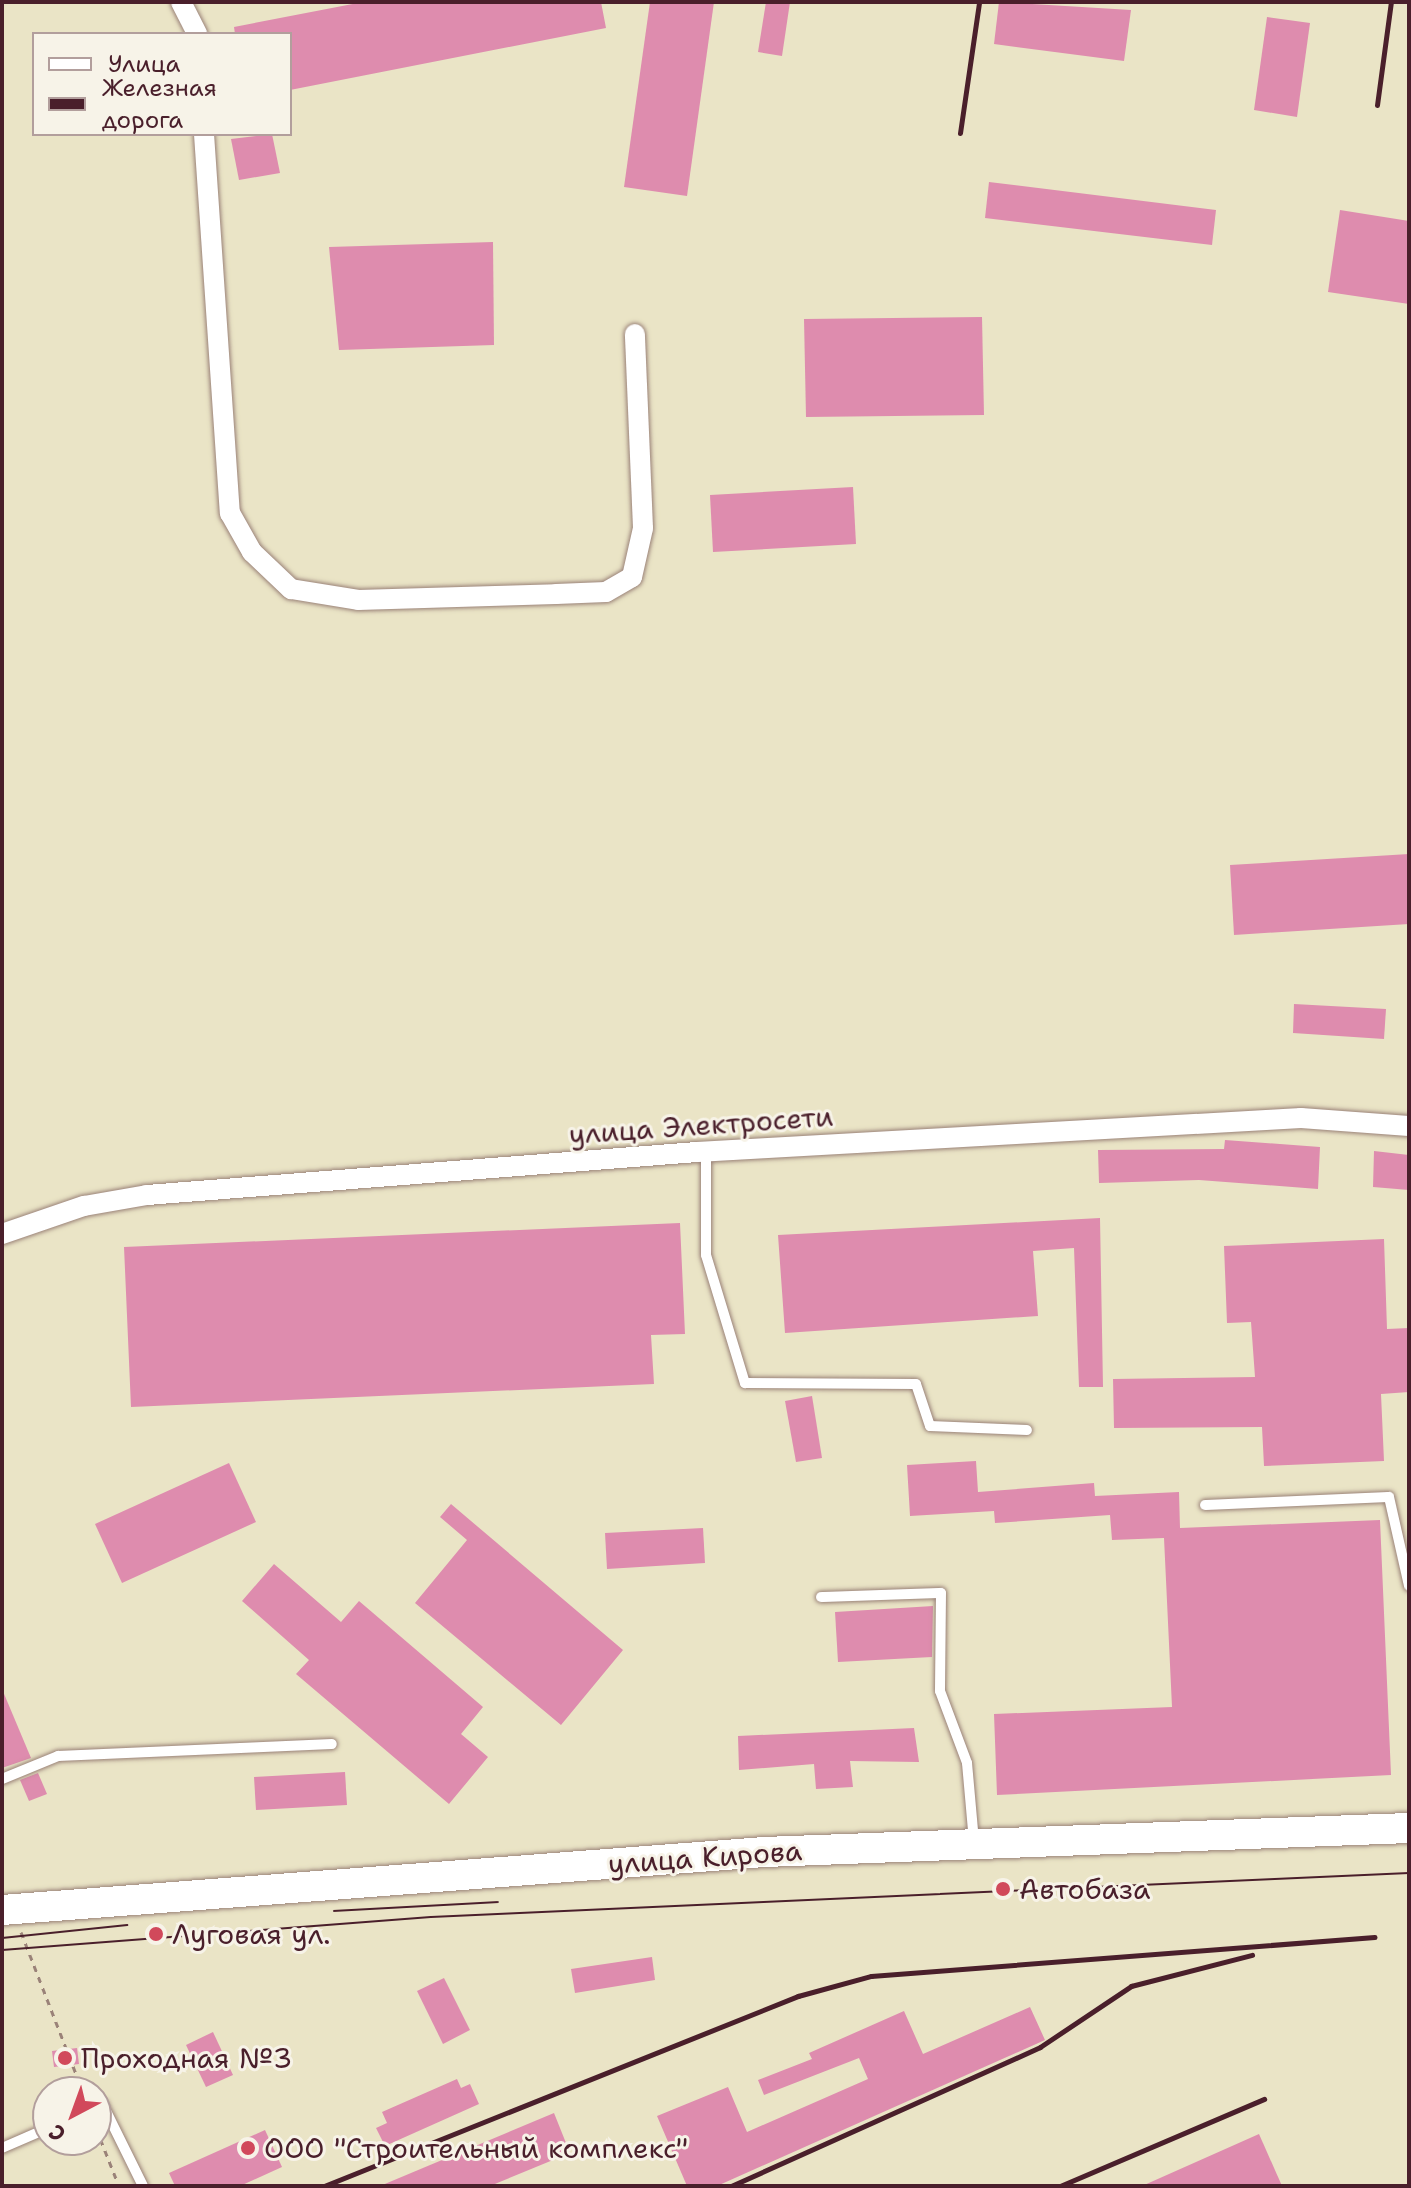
<!DOCTYPE html>
<meta charset="utf-8">
<style>
body{margin:0}
#map{position:relative;width:1411px;height:2188px;overflow:hidden;background:#eae4c6;font-family:"Shantell Sans",sans-serif}
div>[style]{position:absolute}
.building>*{inset:0;background:#de8cae}
.path>*{height:3px;margin-top:-1.5px;transform-origin:0;background:repeating-linear-gradient(90deg,#9a8278 0 6px,transparent 0 12px)}
.roads{filter:drop-shadow(0 0 2px #9a8278) drop-shadow(0 0 2px #9a8278)}
.service>*{height:10px;margin:-5px;padding:0 5px;transform-origin:5px;border-radius:5px;background:#fff}
.minor>*{height:20px;margin:-10px;padding:0 10px;transform-origin:10px;border-radius:10px;background:#fff}
.secondary>*{height:30px;margin:-15px;padding:0 15px;transform-origin:15px;border-radius:15px;background:#fff}
.tram>*{height:2px;margin:-1px;padding:0 1px;transform-origin:1px;border-radius:1px;background:#4a1f2b}
.rail>*{height:5px;margin:-2.5px;padding:0 2.5px;transform-origin:2.5px;border-radius:2.5px;background:#4a1f2b}
.dots>*{width:22px;height:22px;translate:-50% -50%;box-sizing:border-box;border:4px solid #f7f3e8;border-radius:50%}
span{translate:-50% -50%;white-space:nowrap;text-align:center;line-height:1.15;-webkit-text-stroke:6px #f7f3e8;paint-order:stroke}
.street-label{font-size:28px;color:#4a1f2b}
.poi-label{font-size:28px;color:#4a1f2b}
.left{translate:0 -50%;text-align:left}
.frame{position:absolute;inset:0;border:4px solid #4a1f2b;pointer-events:none}
.legend{position:absolute;left:32px;top:32px;width:260px;height:104px;box-sizing:border-box;background:#f7f3e8;border:2px solid #b29e9c;margin:0;padding:10px 14px;list-style:none;font-size:24px;color:#4a1f2b}
.legend li{display:flex;align-items:center;gap:16px;height:40px}
.legend b{width:40px;border:2px solid #b29e9c}
.north{position:absolute;left:32px;top:2076px;width:80px;height:80px;box-sizing:border-box;background:#f7f3e8;border:2px solid #b29e9c;border-radius:50%;rotate:221deg;font-size:22px;font-weight:700;line-height:32px;text-align:center;color:#4a1f2b}
.north::after{content:'';display:block;margin:auto;width:28px;height:36px;background:#d1495b;clip-path:polygon(50% 0,100% 100%,50% 72%,0 100%)}
</style>
<div id="map">
<div class="building">
<i style="clip-path:polygon(363px 2px,601px 2px,606px 28px,290px 90px,290px 34px,235px 34px,234px 27px)"></i>
<i style="clip-path:polygon(650px 2px,714px 2px,687px 196px,624px 187px)"></i>
<i style="clip-path:polygon(766px 2px,790px 2px,782px 56px,758px 52px)"></i>
<i style="clip-path:polygon(999px 2px,1131px 10px,1124px 61px,994px 44px)"></i>
<i style="clip-path:polygon(1267px 17px,1310px 23px,1297px 117px,1254px 110px)"></i>
<i style="clip-path:polygon(272px 134px,280px 173px,239px 180px,231px 139px)"></i>
<i style="clip-path:polygon(989px 182px,1216px 210px,1212px 245px,985px 218px)"></i>
<i style="clip-path:polygon(1340px 210px,1409px 221px,1409px 304px,1328px 292px)"></i>
<i style="clip-path:polygon(493px 242px,494px 345px,339px 350px,329px 247px)"></i>
<i style="clip-path:polygon(982px 317px,984px 415px,806px 417px,804px 319px)"></i>
<i style="clip-path:polygon(853px 487px,856px 544px,713px 552px,710px 495px)"></i>
<i style="clip-path:polygon(1409px 854px,1409px 924px,1234px 935px,1230px 865px)"></i>
<i style="clip-path:polygon(1294px 1004px,1386px 1009px,1384px 1039px,1293px 1033px)"></i>
<i style="clip-path:polygon(1225px 1140px,1320px 1147px,1318px 1189px,1199px 1180px,1099px 1183px,1098px 1150px,1224px 1149px)"></i>
<i style="clip-path:polygon(1374px 1151px,1409px 1155px,1409px 1190px,1373px 1187px)"></i>
<i style="clip-path:polygon(1100px 1218px,1103px 1387px,1079px 1387px,1074px 1248px,1033px 1251px,1038px 1316px,785px 1333px,778px 1235px)"></i>
<i style="clip-path:polygon(680px 1223px,685px 1334px,651px 1335px,654px 1384px,131px 1407px,124px 1247px)"></i>
<i style="clip-path:polygon(1384px 1239px,1387px 1329px,1409px 1328px,1409px 1392px,1381px 1394px,1384px 1461px,1264px 1466px,1262px 1427px,1114px 1428px,1113px 1379px,1255px 1377px,1251px 1322px,1227px 1323px,1224px 1246px)"></i>
<i style="clip-path:polygon(812px 1396px,822px 1458px,796px 1462px,785px 1401px)"></i>
<i style="clip-path:polygon(976px 1461px,978px 1492px,1094px 1483px,1095px 1496px,1179px 1492px,1180px 1528px,1380px 1520px,1391px 1775px,997px 1795px,994px 1714px,1172px 1707px,1164px 1538px,1112px 1540px,1110px 1515px,995px 1523px,994px 1511px,910px 1516px,907px 1465px)"></i>
<i style="clip-path:polygon(229px 1463px,256px 1522px,122px 1583px,95px 1524px)"></i>
<i style="clip-path:polygon(451px 1504px,623px 1650px,561px 1725px,415px 1603px,467px 1540px,440px 1517px)"></i>
<i style="clip-path:polygon(703px 1528px,705px 1563px,607px 1569px,605px 1533px)"></i>
<i style="clip-path:polygon(274px 1564px,341px 1622px,359px 1601px,483px 1707px,461px 1734px,488px 1757px,449px 1804px,296px 1674px,309px 1660px,242px 1601px)"></i>
<i style="clip-path:polygon(933px 1606px,932px 1657px,838px 1662px,835px 1612px)"></i>
<i style="clip-path:polygon(2px 1689px,31px 1758px,2px 1768px)"></i>
<i style="clip-path:polygon(914px 1728px,919px 1762px,850px 1761px,853px 1787px,816px 1789px,814px 1764px,739px 1770px,738px 1736px)"></i>
<i style="clip-path:polygon(345px 1772px,347px 1805px,256px 1810px,254px 1777px)"></i>
<i style="clip-path:polygon(38px 1773px,47px 1794px,29px 1801px,20px 1780px)"></i>
<i style="clip-path:polygon(652px 1957px,655px 1980px,575px 1993px,571px 1969px)"></i>
<i style="clip-path:polygon(444px 1978px,470px 2030px,443px 2044px,417px 1991px)"></i>
<i style="clip-path:polygon(1030px 2007px,1045px 2040px,717px 2186px,687px 2186px,657px 2116px,728px 2087px,747px 2132px,868px 2079px,859px 2058px,764px 2095px,758px 2080px,812px 2059px,809px 2053px,904px 2011px,923px 2054px)"></i>
<i style="clip-path:polygon(213px 2032px,233px 2075px,206px 2087px,186px 2045px)"></i>
<i style="clip-path:polygon(77px 2048px,79px 2064px,54px 2067px,52px 2051px)"></i>
<i style="clip-path:polygon(457px 2079px,461px 2088px,470px 2084px,479px 2104px,385px 2146px,376px 2128px,387px 2123px,382px 2112px)"></i>
<i style="clip-path:polygon(554px 2113px,570px 2153px,490px 2186px,380px 2186px)"></i>
<i style="clip-path:polygon(265px 2130px,282px 2167px,240px 2186px,175px 2186px,169px 2173px)"></i>
<i style="clip-path:polygon(1259px 2134px,1282px 2186px,1142px 2186px)"></i>
</div>
<div class="path">
<i style="left:21px;top:1932px;width:172px;rotate:68.8deg"></i>
<i style="left:96px;top:2128px;width:62px;rotate:68.4deg"></i>
</div>
<div class="roads">
<div class="service">
<i style="left:706px;top:1151px;width:104px;rotate:90deg"></i>
<i style="left:706px;top:1255px;width:134px;rotate:73.1deg"></i>
<i style="left:745px;top:1383px;width:171px;rotate:0.3deg"></i>
<i style="left:916px;top:1384px;width:44px;rotate:71.6deg"></i>
<i style="left:930px;top:1426px;width:97px;rotate:2.4deg"></i>
<i style="left:1205px;top:1505px;width:184px;rotate:-2.5deg"></i>
<i style="left:1389px;top:1497px;width:91px;rotate:77.3deg"></i>
<i style="left:821px;top:1597px;width:120px;rotate:-1.9deg"></i>
<i style="left:941px;top:1593px;width:98px;rotate:90.6deg"></i>
<i style="left:940px;top:1691px;width:77px;rotate:69.4deg"></i>
<i style="left:967px;top:1763px;width:78px;rotate:84.9deg"></i>
<i style="left:2px;top:1779px;width:61px;rotate:-22.3deg"></i>
<i style="left:58px;top:1756px;width:274px;rotate:-2.5deg"></i>
<i style="left:96px;top:2108px;width:8px;rotate:-23deg"></i>
<i style="left:103px;top:2105px;width:90px;rotate:63.7deg"></i>
<i style="left:2px;top:2148px;width:50px;rotate:-23.5deg"></i>
</div>
<div class="minor">
<i style="left:181px;top:2px;width:36px;rotate:63deg"></i>
<i style="left:204px;top:134px;width:380px;rotate:86.1deg"></i>
<i style="left:230px;top:513px;width:45px;rotate:60.6deg"></i>
<i style="left:252px;top:552px;width:54px;rotate:43.5deg"></i>
<i style="left:291px;top:589px;width:68px;rotate:9.3deg"></i>
<i style="left:358px;top:600px;width:198px;rotate:-1.7deg"></i>
<i style="left:556px;top:594px;width:50px;rotate:-2.3deg"></i>
<i style="left:606px;top:592px;width:30px;rotate:-30deg"></i>
<i style="left:632px;top:577px;width:50px;rotate:-77.3deg"></i>
<i style="left:643px;top:528px;width:194px;rotate:-92.4deg"></i>
<i style="left:2px;top:1234px;width:87px;rotate:-18.9deg"></i>
<i style="left:84px;top:1206px;width:64px;rotate:-9.9deg"></i>
<i style="left:147px;top:1195px;width:552px;rotate:-4.47deg"></i>
<i style="left:697px;top:1152px;width:605px;rotate:-3.22deg"></i>
<i style="left:1301px;top:1118px;width:108px;rotate:4.2deg"></i>
</div>
<div class="secondary">
<i style="left:2px;top:1910px;width:764px;rotate:-4.35deg"></i>
<i style="left:764px;top:1852px;width:645px;rotate:-2.13deg"></i>
</div>
</div>
<div class="tram">
<i style="left:334px;top:1911px;width:164px;rotate:-3.1deg"></i>
<i style="left:2px;top:1938px;width:126px;rotate:-5.9deg"></i>
<i style="left:2px;top:1950px;width:430px;rotate:-4.4deg"></i>
<i style="left:431px;top:1917px;width:979px;rotate:-2.58deg"></i>
</div>
<div class="rail">
<i style="left:1377px;top:105px;width:104px;rotate:-82.3deg"></i>
<i style="left:960px;top:133px;width:132px;rotate:-81.7deg"></i>
<i style="left:324px;top:2186px;width:511px;rotate:-21.84deg"></i>
<i style="left:798px;top:1996px;width:76px;rotate:-15.3deg"></i>
<i style="left:871px;top:1976px;width:505px;rotate:-4.43deg"></i>
<i style="left:731px;top:2186px;width:339px;rotate:-24.2deg"></i>
<i style="left:1040px;top:2047px;width:110px;rotate:-33.8deg"></i>
<i style="left:1131px;top:1986px;width:125px;rotate:-14.4deg"></i>
<i style="left:1060px;top:2186px;width:222px;rotate:-23.1deg"></i>
</div>
<div class="dots">
<i style="left:1003px;top:1889px;background:#d1495b"></i>
<i style="left:156px;top:1934px;background:#d1495b"></i>
<i style="left:65px;top:2058px;background:#d1495b"></i>
<i style="left:248px;top:2148px;background:#d1495b"></i>
</div>
<div class="street-label">
<span style="left:701px;top:1125px;rotate:-4deg">улица Электросети</span>
<span style="left:705px;top:1857px;rotate:-4deg">улица Кирова</span>
</div>
<div class="poi-label">
<span class="left" style="left:1019px;top:1889px">Автобаза</span>
<span class="left" style="left:172px;top:1934px">Луговая ул.</span>
<span class="left" style="left:81px;top:2058px">Проходная №3</span>
<span class="left" style="left:264px;top:2148px">ООО "Строительный комплекс"</span>
</div>
<div class="frame"></div>
<ul class="legend">
<li><b style="height:10px;background:#fff"></b>Улица</li>
<li><b style="height:10px;background:#4a1f2b"></b>Железная дорога</li>
</ul>
<div class="north">С</div>
</div>
